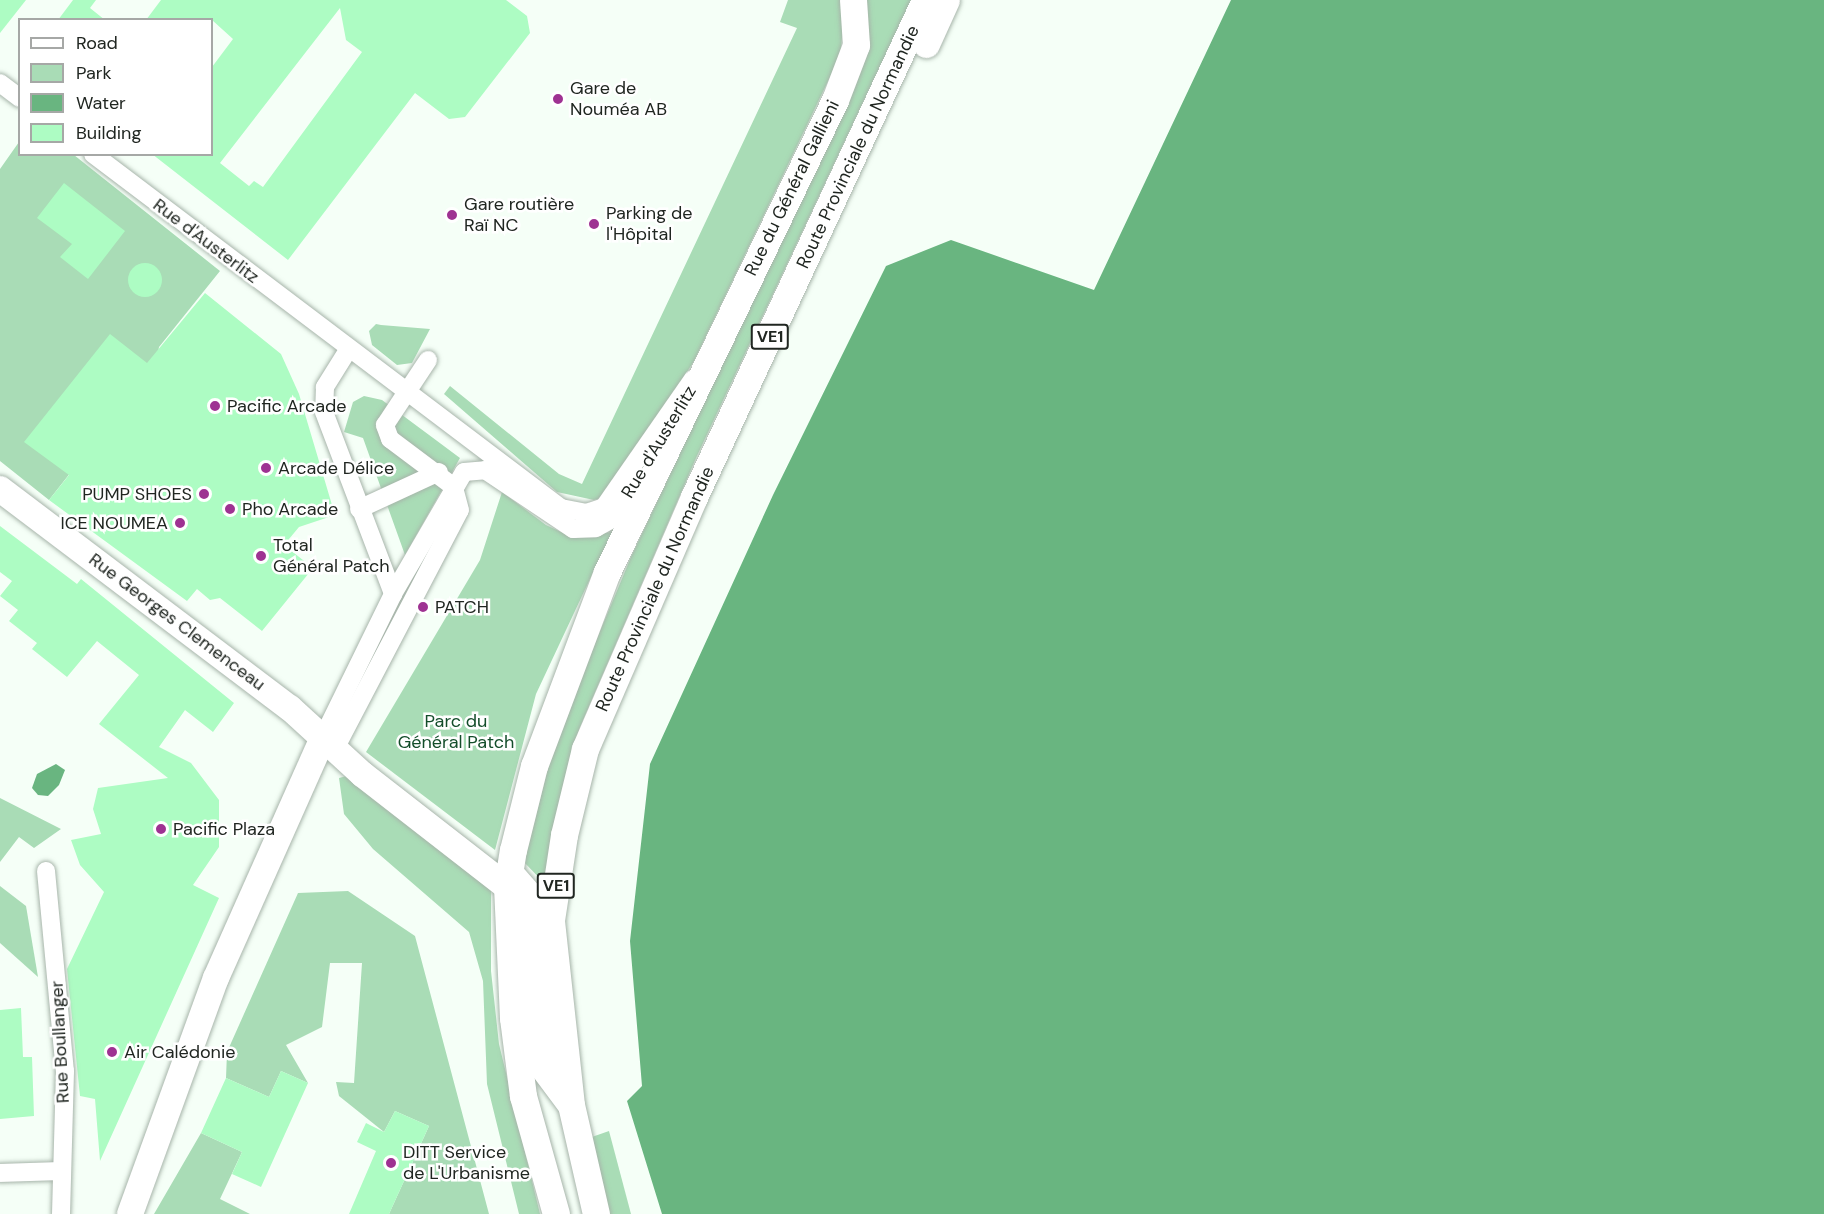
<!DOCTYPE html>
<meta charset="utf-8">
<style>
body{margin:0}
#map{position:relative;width:1824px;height:1214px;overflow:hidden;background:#f5fff7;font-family:"DM Sans",sans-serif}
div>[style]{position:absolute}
.green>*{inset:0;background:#a9dcb6}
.water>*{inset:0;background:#69b580}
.building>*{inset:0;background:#adfcc3}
.round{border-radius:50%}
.roads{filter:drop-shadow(0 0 2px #a7b5aa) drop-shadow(0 0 2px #a7b5aa)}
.street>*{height:18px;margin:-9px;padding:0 9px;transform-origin:9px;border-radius:9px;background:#fff}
.secondary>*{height:26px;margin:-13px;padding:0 13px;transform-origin:13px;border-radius:13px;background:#fff}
.primary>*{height:27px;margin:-13.5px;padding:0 13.5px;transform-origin:13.5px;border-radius:13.5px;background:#fff}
.dots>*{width:16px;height:16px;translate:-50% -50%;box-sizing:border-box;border:3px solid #fff;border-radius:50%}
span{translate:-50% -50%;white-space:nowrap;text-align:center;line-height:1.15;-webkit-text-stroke:5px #fff;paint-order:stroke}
.shield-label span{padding:2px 4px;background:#fff;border:2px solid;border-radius:4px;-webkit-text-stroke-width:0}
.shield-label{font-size:16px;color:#202621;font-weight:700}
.poi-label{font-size:18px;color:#202621}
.left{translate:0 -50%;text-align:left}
.right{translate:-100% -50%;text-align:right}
.street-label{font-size:18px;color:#202621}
.park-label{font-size:18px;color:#134d2a}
.legend{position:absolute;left:18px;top:18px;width:195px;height:138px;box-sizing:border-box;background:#fff;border:2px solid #a6a8a6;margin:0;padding:8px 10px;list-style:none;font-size:18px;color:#202621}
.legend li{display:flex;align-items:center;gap:12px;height:30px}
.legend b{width:30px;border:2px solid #a6a8a6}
</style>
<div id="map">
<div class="green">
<i style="clip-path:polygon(788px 0,846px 0,840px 56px,694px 361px,608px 496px,594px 500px,557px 492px,444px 394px,450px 386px,559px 474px,582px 484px,797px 28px,780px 22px)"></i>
<i style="clip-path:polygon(867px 0,911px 0,696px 458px,580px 727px,544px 883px,524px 862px,556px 737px,631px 557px,860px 73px)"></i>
<i style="clip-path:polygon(19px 142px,20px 154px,74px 155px,220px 271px,159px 347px,156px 364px,49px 500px,0 461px,0 169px)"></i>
<i style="clip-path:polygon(376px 324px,381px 325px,430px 329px,412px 363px,397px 365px,372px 345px,369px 331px)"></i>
<i style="clip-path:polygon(364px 396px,382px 400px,460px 458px,405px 555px,363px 438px,344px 432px,353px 402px)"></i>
<i style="clip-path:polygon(502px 492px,546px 525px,574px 538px,612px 532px,536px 694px,495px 850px,366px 752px,480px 560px)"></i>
<i style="clip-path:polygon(354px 774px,491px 885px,491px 971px,499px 1044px,540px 1214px,519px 1214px,487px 1084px,483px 981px,469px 932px,373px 849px,344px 814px,339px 778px)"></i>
<i style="clip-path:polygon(0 798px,61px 829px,34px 848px,19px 837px,0 862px)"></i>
<i style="clip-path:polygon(0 886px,26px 906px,38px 977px,0 943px)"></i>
<i style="clip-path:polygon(348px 891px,415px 936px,489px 1214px,389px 1214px,429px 1126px,395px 1111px,384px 1132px,339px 1096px,336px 1082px,354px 1083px,362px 963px,330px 963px,322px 1027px,286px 1045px,308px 1083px,281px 1071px,269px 1097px,226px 1078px,227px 1052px,298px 893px)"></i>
<i style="clip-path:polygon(609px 1131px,631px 1214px,607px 1214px,589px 1138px)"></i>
<i style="clip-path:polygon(201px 1133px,242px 1152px,220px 1199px,250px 1214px,154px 1214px)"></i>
</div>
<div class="water">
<i style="clip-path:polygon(1231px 0,1824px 0,1824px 1214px,662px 1214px,627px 1101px,642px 1086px,630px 941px,650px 764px,773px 495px,886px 266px,951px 240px,1094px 290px)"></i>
<i style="clip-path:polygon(56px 764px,65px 770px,59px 785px,48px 796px,38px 795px,32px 788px,37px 774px)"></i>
</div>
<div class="building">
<i style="clip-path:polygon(0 0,26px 0,0 33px)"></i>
<i style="clip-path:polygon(73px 0,96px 0,90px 8px,105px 20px,58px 20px)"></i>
<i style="clip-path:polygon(evenodd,161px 0,506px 0,527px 16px,530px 33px,465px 117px,449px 119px,415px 93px,288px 260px,152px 154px,212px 154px,212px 67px,233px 39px,212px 20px,146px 20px,161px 0,340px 8px,346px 40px,362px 52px,263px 187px,254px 181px,249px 186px,220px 163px,340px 8px)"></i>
<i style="clip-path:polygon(64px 183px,125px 231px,88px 279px,60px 257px,72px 244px,37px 218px)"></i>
<i class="round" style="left:128px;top:263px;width:34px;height:34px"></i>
<i style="clip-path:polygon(205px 293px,281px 354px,299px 394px,335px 515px,299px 527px,284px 545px,313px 568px,262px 631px,220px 598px,210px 600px,197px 589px,187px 601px,49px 500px,69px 475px,24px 442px,110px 334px,147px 363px)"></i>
<i style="clip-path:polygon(0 526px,77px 584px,81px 579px,234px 703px,213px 732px,185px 710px,159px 747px,191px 763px,219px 800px,219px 847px,193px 885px,219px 898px,100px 1161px,95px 1099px,80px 1096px,67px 969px,104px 892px,80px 865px,71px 840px,101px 834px,93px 809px,98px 788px,168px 778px,99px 724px,139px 675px,97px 641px,67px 677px,32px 649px,37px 643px,9px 621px,18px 610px,0 596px,12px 581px,0 572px)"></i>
<i style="clip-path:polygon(21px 1008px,23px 1057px,32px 1057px,34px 1116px,0 1119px,0 1010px)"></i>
<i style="clip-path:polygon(281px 1071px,308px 1083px,261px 1187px,232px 1174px,242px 1152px,201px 1133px,226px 1078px,269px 1097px)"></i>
<i style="clip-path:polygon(395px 1111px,429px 1126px,389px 1214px,349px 1214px,376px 1151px,357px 1142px,366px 1123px,384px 1132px)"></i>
</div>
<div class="roads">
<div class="street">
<i style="left:0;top:83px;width:25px;rotate:37deg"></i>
<i style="left:93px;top:154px;width:587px;rotate:37.1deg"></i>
<i style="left:561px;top:508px;width:25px;rotate:11deg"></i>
<i style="left:586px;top:513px;width:19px;rotate:-18deg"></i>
<i style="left:604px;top:507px;width:156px;rotate:-55.2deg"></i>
<i style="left:348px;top:350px;width:44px;rotate:121.9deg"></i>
<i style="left:325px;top:387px;width:25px;rotate:92deg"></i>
<i style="left:324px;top:412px;width:195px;rotate:69.2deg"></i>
<i style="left:359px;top:509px;width:88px;rotate:-24.8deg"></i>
<i style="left:324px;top:735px;width:157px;rotate:-63.9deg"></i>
<i style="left:393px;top:594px;width:141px;rotate:-59.8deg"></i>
<i style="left:464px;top:472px;width:21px;rotate:-5deg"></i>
<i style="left:485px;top:470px;width:106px;rotate:33.8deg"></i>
<i style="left:573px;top:529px;width:23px;rotate:-2deg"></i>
<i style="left:596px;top:528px;width:21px;rotate:-29deg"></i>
<i style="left:614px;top:518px;width:34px;rotate:-60deg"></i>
<i style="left:336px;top:747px;width:267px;rotate:-62.4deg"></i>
<i style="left:460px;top:510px;width:24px;rotate:-105deg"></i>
<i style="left:454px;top:487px;width:80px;rotate:-143.1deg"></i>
<i style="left:390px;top:439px;width:15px;rotate:-110deg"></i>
<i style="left:385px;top:425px;width:78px;rotate:-56.5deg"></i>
<i style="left:46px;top:871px;width:201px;rotate:84.6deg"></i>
<i style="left:65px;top:1071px;width:143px;rotate:91.6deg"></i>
<i style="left:0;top:1173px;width:60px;rotate:-1.9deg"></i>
</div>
<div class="secondary">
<i style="left:0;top:489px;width:363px;rotate:37.1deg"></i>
<i style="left:290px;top:708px;width:98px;rotate:42.5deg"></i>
<i style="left:362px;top:774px;width:184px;rotate:37.9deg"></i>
<i style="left:130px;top:1214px;width:251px;rotate:-70deg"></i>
<i style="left:216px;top:978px;width:266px;rotate:-66deg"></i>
</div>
<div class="primary">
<i style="left:926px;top:44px;width:48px;rotate:-65.6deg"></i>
<i style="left:509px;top:872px;width:29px;rotate:49deg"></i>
<i style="left:528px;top:894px;width:173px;rotate:85.3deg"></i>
<i style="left:542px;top:1066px;width:44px;rotate:53.4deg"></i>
<i style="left:556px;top:1214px;width:123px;rotate:-105.6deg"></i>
<i style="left:523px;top:1096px;width:79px;rotate:-97.3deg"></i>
<i style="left:513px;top:1018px;width:131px;rotate:-92.6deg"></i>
<i style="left:507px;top:887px;width:37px;rotate:-81deg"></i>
<i style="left:513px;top:850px;width:87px;rotate:-76deg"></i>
<i style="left:534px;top:766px;width:207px;rotate:-69.4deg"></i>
<i style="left:607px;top:572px;width:524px;rotate:-64.22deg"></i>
<i style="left:835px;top:100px;width:59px;rotate:-69.1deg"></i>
<i style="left:856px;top:45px;width:45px;rotate:-93.8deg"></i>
<i style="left:596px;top:1214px;width:112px;rotate:-102.9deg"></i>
<i style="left:571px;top:1105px;width:186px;rotate:-96.2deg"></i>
<i style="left:551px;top:920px;width:86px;rotate:-81.3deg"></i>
<i style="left:564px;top:835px;width:89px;rotate:-76.3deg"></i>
<i style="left:585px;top:749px;width:275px;rotate:-66.6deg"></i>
<i style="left:694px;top:497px;width:548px;rotate:-65.07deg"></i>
</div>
</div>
<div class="dots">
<i style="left:558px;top:99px;background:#9e3292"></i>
<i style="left:452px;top:215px;background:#9e3292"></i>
<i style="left:594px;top:224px;background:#9e3292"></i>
<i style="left:215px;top:406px;background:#9e3292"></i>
<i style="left:266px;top:468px;background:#9e3292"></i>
<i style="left:204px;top:494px;background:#9e3292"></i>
<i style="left:230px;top:509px;background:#9e3292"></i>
<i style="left:180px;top:523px;background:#9e3292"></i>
<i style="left:261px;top:556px;background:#9e3292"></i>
<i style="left:423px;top:607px;background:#9e3292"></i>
<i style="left:161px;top:829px;background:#9e3292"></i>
<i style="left:112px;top:1052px;background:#9e3292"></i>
<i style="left:391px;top:1163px;background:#9e3292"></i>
</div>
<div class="shield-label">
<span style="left:770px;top:337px">VE1</span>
<span style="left:556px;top:886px">VE1</span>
</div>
<div class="poi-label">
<span class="left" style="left:570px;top:99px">Gare de<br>Nouméa AB</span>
<span class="left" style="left:464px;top:215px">Gare routière<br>Raï NC</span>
<span class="left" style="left:606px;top:224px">Parking de<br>l'Hôpital</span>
<span class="left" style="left:227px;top:406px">Pacific Arcade</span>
<span class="left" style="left:278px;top:468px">Arcade Délice</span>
<span class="right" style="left:192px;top:494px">PUMP SHOES</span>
<span class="left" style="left:242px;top:509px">Pho Arcade</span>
<span class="right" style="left:168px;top:523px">ICE NOUMEA</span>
<span class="left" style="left:273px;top:556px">Total<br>Général Patch</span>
<span class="left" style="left:435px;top:607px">PATCH</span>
<span class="left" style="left:173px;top:829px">Pacific Plaza</span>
<span class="left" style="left:124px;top:1052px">Air Calédonie</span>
<span class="left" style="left:403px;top:1163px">DITT Service<br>de L'Urbanisme</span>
</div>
<div class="street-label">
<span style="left:858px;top:147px;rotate:-65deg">Route Provinciale du Normandie</span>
<span style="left:792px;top:188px;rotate:-64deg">Rue du Général Gallieni</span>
<span style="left:206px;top:241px;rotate:37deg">Rue d'Austerlitz</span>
<span style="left:659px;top:442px;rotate:-59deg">Rue d'Austerlitz</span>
<span style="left:655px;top:589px;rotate:-66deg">Route Provinciale du Normandie</span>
<span style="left:177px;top:622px;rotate:37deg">Rue Georges Clemenceau</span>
<span style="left:60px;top:1042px;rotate:-93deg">Rue Boullanger</span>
</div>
<div class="park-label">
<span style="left:456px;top:732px">Parc du<br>Général Patch</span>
</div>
<ul class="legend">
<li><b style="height:8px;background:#fff"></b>Road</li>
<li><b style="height:16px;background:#a9dcb6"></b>Park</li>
<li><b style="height:16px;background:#69b580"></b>Water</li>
<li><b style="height:16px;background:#adfcc3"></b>Building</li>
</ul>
</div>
